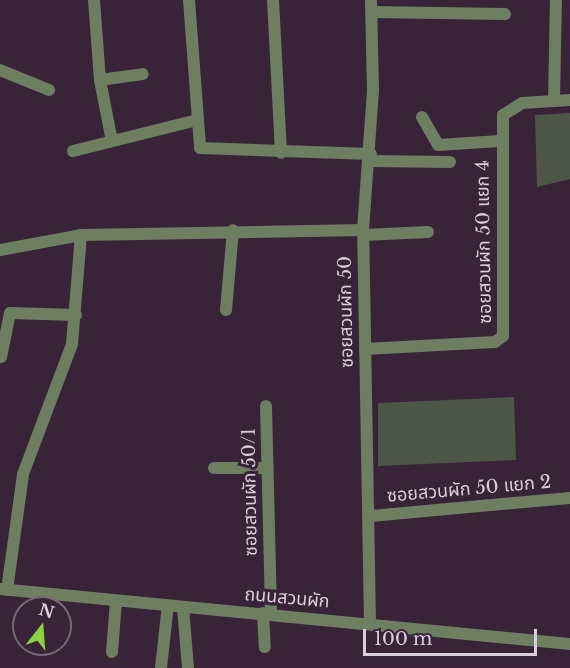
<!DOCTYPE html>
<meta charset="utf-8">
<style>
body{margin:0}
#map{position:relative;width:570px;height:668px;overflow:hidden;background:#382339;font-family:"Libre Baskerville","Noto Sans Thai",serif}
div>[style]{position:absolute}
.green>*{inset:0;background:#4e5647}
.minor>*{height:12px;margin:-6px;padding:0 6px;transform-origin:6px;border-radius:6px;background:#6e7e61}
.tertiary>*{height:12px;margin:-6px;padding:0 6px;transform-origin:6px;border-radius:6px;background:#6e7e61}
span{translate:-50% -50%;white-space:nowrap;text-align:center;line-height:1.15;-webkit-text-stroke:6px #382339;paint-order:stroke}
.street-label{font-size:18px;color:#dbcedc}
.north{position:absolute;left:12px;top:596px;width:60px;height:60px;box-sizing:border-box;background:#382339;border:2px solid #79677a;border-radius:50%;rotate:17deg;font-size:16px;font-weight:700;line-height:24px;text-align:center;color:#dbcedc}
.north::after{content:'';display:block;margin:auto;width:21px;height:27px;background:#8dce44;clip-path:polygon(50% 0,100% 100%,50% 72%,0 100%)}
.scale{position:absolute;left:363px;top:629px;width:174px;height:27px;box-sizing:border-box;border:3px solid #dbcedc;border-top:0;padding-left:8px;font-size:18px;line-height:21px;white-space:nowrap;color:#dbcedc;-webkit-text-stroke:4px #382339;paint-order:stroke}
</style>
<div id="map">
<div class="green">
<i style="clip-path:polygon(570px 113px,570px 179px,537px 187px,535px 115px)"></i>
<i style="clip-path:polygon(514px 397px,516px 460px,378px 466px,378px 403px)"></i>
</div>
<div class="minor">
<i style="left:94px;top:0;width:80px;rotate:85.7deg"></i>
<i style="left:100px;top:80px;width:62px;rotate:78.9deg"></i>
<i style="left:189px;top:0;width:148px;rotate:85.7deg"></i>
<i style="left:200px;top:148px;width:171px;rotate:2deg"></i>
<i style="left:273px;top:0;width:153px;rotate:87deg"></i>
<i style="left:372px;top:12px;width:133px;rotate:0.9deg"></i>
<i style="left:0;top:70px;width:53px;rotate:22.2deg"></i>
<i style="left:100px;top:80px;width:43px;rotate:-7.9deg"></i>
<i style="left:554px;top:101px;width:101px;rotate:-88.9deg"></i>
<i style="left:422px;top:117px;width:32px;rotate:60deg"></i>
<i style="left:438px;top:145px;width:62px;rotate:-3.7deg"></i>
<i style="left:73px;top:151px;width:128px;rotate:-14deg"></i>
<i style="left:370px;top:161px;width:80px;rotate:0.7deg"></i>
<i style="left:364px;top:235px;width:64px;rotate:-2.7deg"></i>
<i style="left:0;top:250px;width:82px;rotate:-10.5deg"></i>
<i style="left:81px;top:235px;width:282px;rotate:-1deg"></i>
<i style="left:226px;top:310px;width:80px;rotate:-85deg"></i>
<i style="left:365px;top:349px;width:130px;rotate:-3.1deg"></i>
<i style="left:495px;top:342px;width:10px;rotate:-37deg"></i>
<i style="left:503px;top:336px;width:221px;rotate:-90deg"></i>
<i style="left:503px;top:115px;width:22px;rotate:-32deg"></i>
<i style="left:522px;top:103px;width:48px;rotate:-3.6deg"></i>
<i style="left:1px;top:357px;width:45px;rotate:-78.4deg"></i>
<i style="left:10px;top:313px;width:66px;rotate:1.7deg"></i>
<i style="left:266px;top:406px;width:208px;rotate:88.6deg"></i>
<i style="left:214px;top:468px;width:53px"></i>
<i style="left:371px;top:516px;width:200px;rotate:-5.2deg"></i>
<i style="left:7px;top:590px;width:117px;rotate:-82.1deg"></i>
<i style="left:23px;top:474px;width:139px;rotate:-69.3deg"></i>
<i style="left:72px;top:344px;width:109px;rotate:-85.3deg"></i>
<i style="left:183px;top:607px;width:61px;rotate:85.3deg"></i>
<i style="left:263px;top:613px;width:34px;rotate:87deg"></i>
<i style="left:370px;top:623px;width:393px;rotate:-91deg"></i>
<i style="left:363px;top:230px;width:140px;rotate:-85.9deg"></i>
<i style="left:373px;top:90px;width:90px;rotate:-91.3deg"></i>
<i style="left:112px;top:652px;width:51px;rotate:-85.5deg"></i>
<i style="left:161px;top:668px;width:63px;rotate:-83.7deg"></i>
</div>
<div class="tertiary">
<i style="left:0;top:589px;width:573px;rotate:5.51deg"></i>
</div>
<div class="street-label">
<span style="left:484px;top:242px;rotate:-91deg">ซอยสวนผัก 50 แยก 4</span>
<span style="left:346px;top:312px;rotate:-91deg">ซอยสวนผัก 50</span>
<span style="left:469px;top:489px;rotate:-5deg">ซอยสวนผัก 50 แยก 2</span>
<span style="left:250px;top:492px;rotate:-91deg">ซอยสวนผัก 50/1</span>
<span style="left:287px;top:598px;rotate:5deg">ถนนสวนผัก</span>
</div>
<div class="north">N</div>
<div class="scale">100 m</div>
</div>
